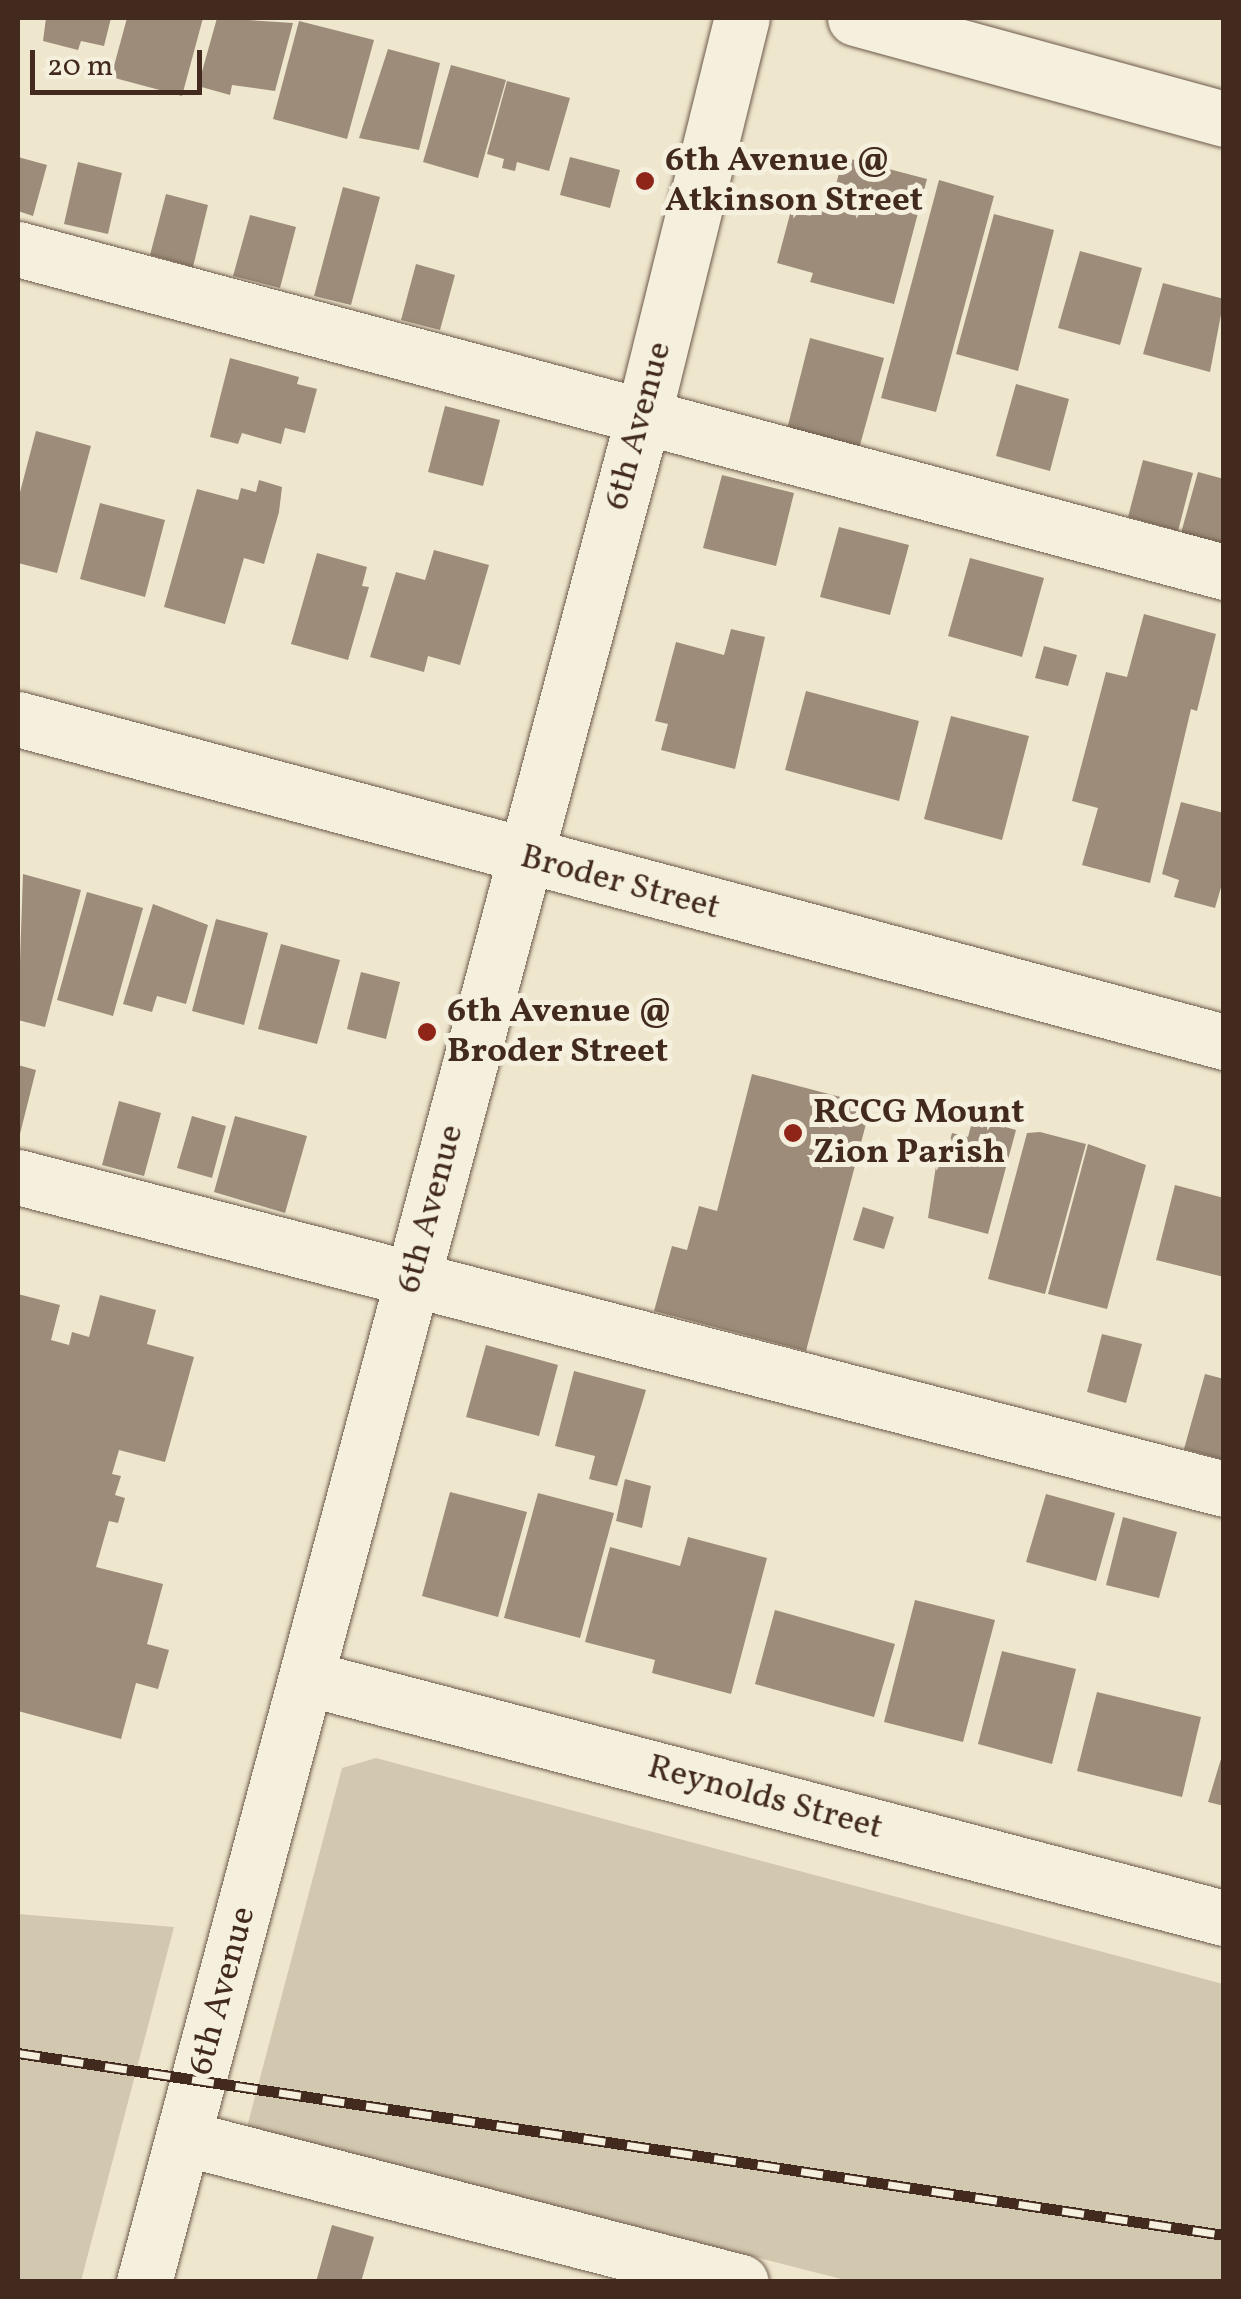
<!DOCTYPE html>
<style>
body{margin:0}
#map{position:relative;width:1241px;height:2299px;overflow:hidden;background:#efe7cd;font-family:Vollkorn,serif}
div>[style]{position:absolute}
.green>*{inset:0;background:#d2c7af}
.building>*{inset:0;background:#9c8c79}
.roads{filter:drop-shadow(0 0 2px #6d594a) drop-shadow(0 0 2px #6d594a)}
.minor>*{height:55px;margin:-27.5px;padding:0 27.5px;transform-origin:27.5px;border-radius:27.5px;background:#f5efde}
.rail>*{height:11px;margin-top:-5.5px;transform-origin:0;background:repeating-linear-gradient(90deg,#f5efde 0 22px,#422a1e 0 44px);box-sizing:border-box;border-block:2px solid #422a1e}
.dots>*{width:28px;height:28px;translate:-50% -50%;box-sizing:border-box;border:5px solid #f5efde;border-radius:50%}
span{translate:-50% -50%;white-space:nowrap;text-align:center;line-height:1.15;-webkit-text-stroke:10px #f5efde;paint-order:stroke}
.poi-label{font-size:35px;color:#422a1e;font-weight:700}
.left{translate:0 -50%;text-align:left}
.street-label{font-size:35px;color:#422a1e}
.frame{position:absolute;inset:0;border:20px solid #422a1e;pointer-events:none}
.scale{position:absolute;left:30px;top:50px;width:172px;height:45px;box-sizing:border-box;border:5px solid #422a1e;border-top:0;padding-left:12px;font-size:30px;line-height:35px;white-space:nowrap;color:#422a1e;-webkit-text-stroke:8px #f5efde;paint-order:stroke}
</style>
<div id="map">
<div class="green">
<i style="clip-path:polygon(376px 1758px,1223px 1984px,1223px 2281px,849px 2281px,247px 2127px,342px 1768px)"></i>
<i style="clip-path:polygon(18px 1914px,174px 1927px,81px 2281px,18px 2281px)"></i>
</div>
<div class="building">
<i style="clip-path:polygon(46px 18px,111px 18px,104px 46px,81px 41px,78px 50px,43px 41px)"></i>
<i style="clip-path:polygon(127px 18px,203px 18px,182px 96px,111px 77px)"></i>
<i style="clip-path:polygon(217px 18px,293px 23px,275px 91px,232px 85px,230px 95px,198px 86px)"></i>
<i style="clip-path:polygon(299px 21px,374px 40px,347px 139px,273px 119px)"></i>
<i style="clip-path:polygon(388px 49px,440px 63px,419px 150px,359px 138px)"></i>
<i style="clip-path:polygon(451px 65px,506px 80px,478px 178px,423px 162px)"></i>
<i style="clip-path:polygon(507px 81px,570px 98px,549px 171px,517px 162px,515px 171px,502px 168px,504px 159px,487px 154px)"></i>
<i style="clip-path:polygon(18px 157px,47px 165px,33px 216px,18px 211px)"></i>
<i style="clip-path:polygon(570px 157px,620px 170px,610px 208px,560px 195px)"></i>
<i style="clip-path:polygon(843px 157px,927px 179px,894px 304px,810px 282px,813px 273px,777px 263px,794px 199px,830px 209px)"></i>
<i style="clip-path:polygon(78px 162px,122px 173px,108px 234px,64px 224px)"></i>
<i style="clip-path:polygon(939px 180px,994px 196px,936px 412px,881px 398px)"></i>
<i style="clip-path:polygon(343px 187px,380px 197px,351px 305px,314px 296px)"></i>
<i style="clip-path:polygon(166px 194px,208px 205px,193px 267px,150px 255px)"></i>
<i style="clip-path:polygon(994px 214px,1054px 230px,1018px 371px,956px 354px)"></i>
<i style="clip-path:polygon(250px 215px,296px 227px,280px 288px,233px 276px)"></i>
<i style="clip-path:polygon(1080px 251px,1142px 268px,1120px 345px,1058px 328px)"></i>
<i style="clip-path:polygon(416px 264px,455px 275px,440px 330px,401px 320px)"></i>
<i style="clip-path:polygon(1163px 283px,1224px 299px,1210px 372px,1143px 354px)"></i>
<i style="clip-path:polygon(810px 338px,884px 358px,857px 456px,785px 437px)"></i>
<i style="clip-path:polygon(230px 358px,299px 377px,297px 384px,317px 389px,305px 433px,285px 428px,281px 444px,242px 433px,238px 444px,210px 437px)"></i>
<i style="clip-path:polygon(1016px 384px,1069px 399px,1050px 471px,996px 456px)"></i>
<i style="clip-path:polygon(445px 406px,500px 420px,483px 486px,428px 472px)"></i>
<i style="clip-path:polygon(36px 431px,91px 446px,57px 573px,18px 563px,18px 500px)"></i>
<i style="clip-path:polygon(1143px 460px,1193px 473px,1178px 531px,1128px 517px)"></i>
<i style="clip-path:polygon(1198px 472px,1224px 479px,1224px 544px,1181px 533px)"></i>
<i style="clip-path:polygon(722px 475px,794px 493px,776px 566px,703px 548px)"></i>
<i style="clip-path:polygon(259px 480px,282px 487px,279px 512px,264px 564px,244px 558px,225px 624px,164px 607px,197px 489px,238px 500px,241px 488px,256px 492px)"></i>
<i style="clip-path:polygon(100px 503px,165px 520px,145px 597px,80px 579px)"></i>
<i style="clip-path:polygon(839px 527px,909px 545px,890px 615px,820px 597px)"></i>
<i style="clip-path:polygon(434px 550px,489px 565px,460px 665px,428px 656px,424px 672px,370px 657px,396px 572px,425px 580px)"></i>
<i style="clip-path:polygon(317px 553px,367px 567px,362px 586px,369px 587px,348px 660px,291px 644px)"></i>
<i style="clip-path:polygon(970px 558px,1044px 578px,1022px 657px,948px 636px)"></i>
<i style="clip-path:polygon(1144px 614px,1216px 634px,1197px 711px,1191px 709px,1150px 883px,1082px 865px,1098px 808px,1072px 801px,1106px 672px,1127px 677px)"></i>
<i style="clip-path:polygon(731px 629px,765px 637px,735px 769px,661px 750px,668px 724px,655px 721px,676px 642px,724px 655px)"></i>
<i style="clip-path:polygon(1044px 646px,1077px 655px,1068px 686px,1035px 678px)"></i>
<i style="clip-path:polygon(806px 691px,919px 721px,899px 801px,785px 770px)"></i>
<i style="clip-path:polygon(951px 716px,1029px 736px,1002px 840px,924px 819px)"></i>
<i style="clip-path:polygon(1181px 802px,1224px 813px,1224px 877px,1215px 908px,1174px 897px,1179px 880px,1162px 874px)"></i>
<i style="clip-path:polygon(23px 874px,81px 890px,45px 1027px,18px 1020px)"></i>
<i style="clip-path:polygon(87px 892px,143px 908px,113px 1016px,57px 1000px)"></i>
<i style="clip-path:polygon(153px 904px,208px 925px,186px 1004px,157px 996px,152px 1012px,123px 1004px)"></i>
<i style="clip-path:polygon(216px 919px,268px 933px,244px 1025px,192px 1011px)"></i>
<i style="clip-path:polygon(281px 944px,340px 960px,317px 1044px,258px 1029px)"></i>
<i style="clip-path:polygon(361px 972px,400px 982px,386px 1039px,347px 1029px)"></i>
<i style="clip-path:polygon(18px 1065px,36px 1070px,19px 1138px,18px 1138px)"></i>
<i style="clip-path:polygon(752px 1074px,871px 1105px,806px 1351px,654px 1311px,672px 1246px,687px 1250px,699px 1206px,717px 1211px)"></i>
<i style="clip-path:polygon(119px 1101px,161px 1113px,144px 1176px,102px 1165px)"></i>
<i style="clip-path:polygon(192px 1116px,226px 1126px,212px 1178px,177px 1168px)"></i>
<i style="clip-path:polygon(235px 1116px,307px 1136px,285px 1213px,214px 1192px)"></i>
<i style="clip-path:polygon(973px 1118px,1016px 1130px,988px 1234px,928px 1218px,936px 1166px,943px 1167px,952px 1133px,968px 1137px)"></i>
<i style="clip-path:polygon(1040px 1132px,1086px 1144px,1045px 1294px,988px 1279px,1027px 1133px)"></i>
<i style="clip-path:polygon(1088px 1144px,1146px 1165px,1107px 1309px,1048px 1294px)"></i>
<i style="clip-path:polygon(1175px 1185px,1224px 1198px,1224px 1277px,1156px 1260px)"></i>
<i style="clip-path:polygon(863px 1207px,894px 1217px,884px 1249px,853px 1240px)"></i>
<i style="clip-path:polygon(18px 1294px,60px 1305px,51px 1340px,69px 1345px,72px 1332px,89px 1337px,100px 1295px,156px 1310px,147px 1344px,194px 1357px,165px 1462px,119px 1450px,112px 1474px,121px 1476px,115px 1495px,125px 1498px,118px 1523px,109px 1521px,96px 1567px,163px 1584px,147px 1644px,169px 1650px,158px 1689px,136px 1683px,121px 1739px,18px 1711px)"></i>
<i style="clip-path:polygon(1102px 1334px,1142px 1344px,1126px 1403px,1087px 1392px)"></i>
<i style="clip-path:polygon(486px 1345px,558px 1365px,539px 1436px,466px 1417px)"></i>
<i style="clip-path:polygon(574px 1371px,646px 1390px,617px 1486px,589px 1479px,595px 1456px,555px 1446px)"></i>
<i style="clip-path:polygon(1205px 1374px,1224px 1379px,1224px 1460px,1184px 1449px)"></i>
<i style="clip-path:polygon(625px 1479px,651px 1486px,642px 1528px,616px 1521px)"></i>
<i style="clip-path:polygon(450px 1492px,527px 1512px,498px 1617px,422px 1596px)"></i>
<i style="clip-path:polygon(538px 1493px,614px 1513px,580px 1638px,504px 1618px)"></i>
<i style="clip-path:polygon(1046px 1494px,1115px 1513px,1096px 1581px,1026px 1562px)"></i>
<i style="clip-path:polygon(1123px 1517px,1177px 1532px,1159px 1598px,1106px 1585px)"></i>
<i style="clip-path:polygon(688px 1537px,767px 1558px,731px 1694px,652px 1673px,655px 1660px,585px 1642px,610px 1547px,680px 1566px)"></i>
<i style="clip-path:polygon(915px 1600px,995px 1620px,963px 1742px,884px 1722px)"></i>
<i style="clip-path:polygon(775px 1610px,895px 1644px,874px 1717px,755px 1684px)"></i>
<i style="clip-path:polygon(1002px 1651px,1076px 1669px,1052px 1764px,978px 1744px)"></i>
<i style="clip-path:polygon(1097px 1692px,1201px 1717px,1182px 1797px,1077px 1771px)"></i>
<i style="clip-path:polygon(1224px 1749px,1224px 1806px,1208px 1802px)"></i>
<i style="clip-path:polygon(332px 2225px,374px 2237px,361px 2282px,316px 2282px)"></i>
</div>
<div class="roads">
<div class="minor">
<i style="left:855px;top:18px;width:383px;rotate:15.3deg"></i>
<i style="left:18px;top:249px;width:1249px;rotate:14.99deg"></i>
<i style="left:18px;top:719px;width:1249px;rotate:14.99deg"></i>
<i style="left:18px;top:1177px;width:1246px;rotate:14.5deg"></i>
<i style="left:307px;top:1678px;width:948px;rotate:14.67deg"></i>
<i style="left:184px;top:2138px;width:575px;rotate:14.5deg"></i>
<i style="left:144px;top:2282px;width:1931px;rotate:-75.02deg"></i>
<i style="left:643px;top:417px;width:411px;rotate:-76.1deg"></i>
</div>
</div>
<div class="rail">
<i style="left:18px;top:2053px;width:1220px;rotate:8.58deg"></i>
</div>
<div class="dots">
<i style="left:645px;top:181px;background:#8f2418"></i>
<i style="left:427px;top:1032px;background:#8f2418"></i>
<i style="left:793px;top:1133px;background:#8f2418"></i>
</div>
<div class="poi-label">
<span class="left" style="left:665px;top:181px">6th Avenue @<br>Atkinson Street</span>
<span class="left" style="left:447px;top:1032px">6th Avenue @<br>Broder Street</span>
<span class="left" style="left:813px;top:1133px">RCCG Mount<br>Zion Parish</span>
</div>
<div class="street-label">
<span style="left:639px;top:426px;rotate:-75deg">6th Avenue</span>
<span style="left:620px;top:883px;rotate:15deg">Broder Street</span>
<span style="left:431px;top:1209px;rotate:-75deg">6th Avenue</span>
<span style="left:765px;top:1798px;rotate:15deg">Reynolds Street</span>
<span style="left:223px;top:1991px;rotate:-75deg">6th Avenue</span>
</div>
<div class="frame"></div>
<div class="scale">20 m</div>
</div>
